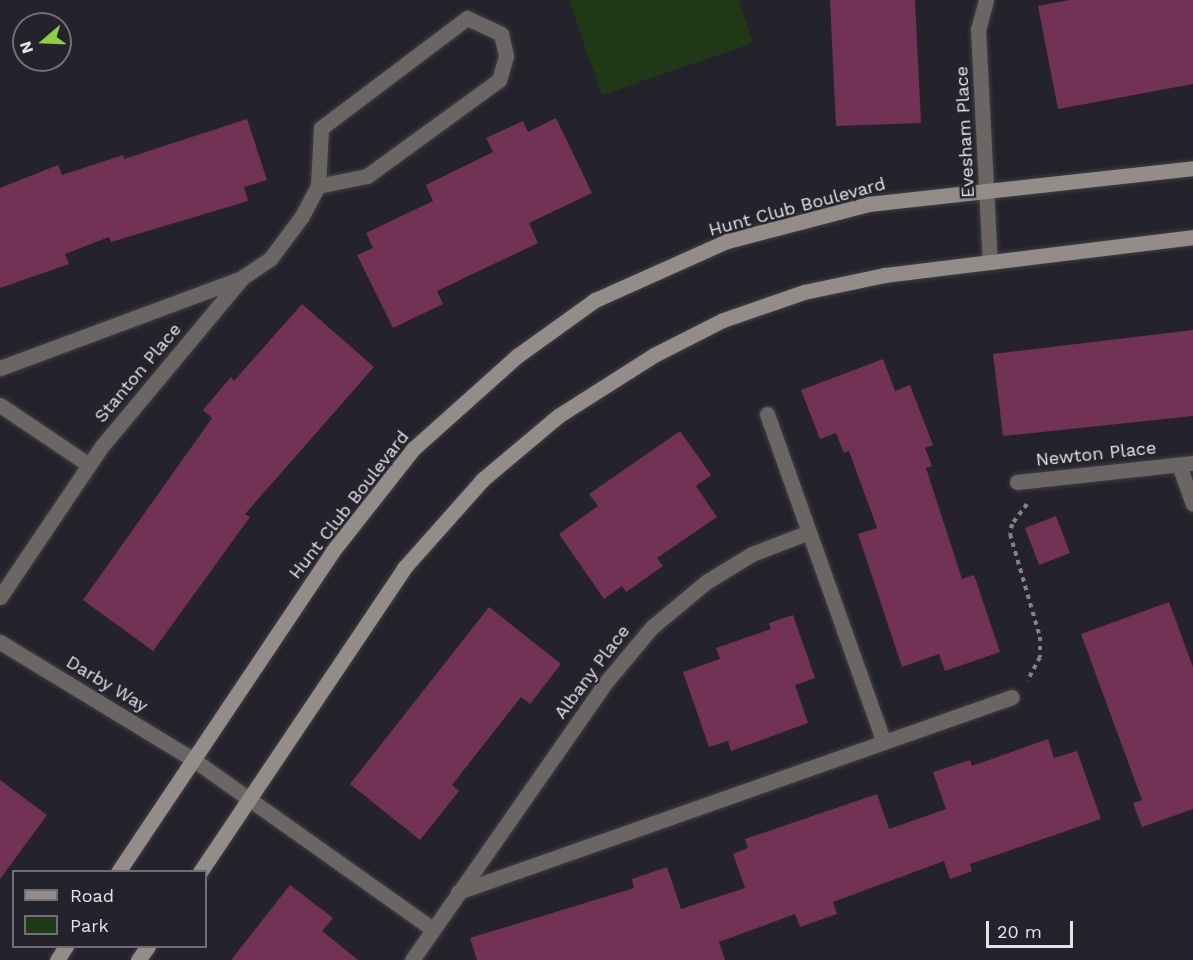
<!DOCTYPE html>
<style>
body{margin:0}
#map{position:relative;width:1193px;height:960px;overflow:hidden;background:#24232b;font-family:"Work Sans",sans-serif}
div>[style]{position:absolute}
.green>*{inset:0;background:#1f3917}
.building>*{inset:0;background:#713255}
.path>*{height:4px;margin-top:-2px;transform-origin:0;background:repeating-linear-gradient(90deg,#84838a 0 4.5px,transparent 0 9px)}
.roads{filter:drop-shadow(0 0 2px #3f3e45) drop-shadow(0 0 2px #3f3e45)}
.lane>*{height:15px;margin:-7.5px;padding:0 7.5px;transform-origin:7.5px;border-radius:7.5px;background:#6b6664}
.street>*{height:15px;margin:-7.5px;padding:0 7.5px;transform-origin:7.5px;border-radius:7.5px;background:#6b6664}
.secondary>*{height:15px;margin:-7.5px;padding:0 7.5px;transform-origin:7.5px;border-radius:7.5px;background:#938c88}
span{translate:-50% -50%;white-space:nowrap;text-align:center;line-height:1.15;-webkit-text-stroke:4.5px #24232b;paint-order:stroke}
.street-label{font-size:18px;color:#e3e2e8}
.legend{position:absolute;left:12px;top:870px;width:195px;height:78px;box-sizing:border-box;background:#24232b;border:2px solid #706f77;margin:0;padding:8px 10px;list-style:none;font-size:18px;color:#e3e2e8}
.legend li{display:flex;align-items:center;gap:12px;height:30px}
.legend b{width:30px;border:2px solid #706f77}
.north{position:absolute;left:12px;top:12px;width:60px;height:60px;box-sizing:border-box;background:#24232b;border:2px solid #706f77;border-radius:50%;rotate:251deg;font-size:16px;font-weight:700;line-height:24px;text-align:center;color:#e3e2e8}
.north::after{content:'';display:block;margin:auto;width:21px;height:27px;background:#8fcd42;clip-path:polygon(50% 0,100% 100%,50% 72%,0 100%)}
.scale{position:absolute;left:986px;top:921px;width:87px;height:27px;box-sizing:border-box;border:3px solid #e3e2e8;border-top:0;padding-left:8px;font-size:18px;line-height:21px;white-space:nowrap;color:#e3e2e8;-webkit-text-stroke:4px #24232b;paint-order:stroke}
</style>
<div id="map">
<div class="green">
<i style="clip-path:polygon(569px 0,739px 0,753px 43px,602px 95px)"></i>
</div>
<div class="building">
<i style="clip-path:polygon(830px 0,915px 0,921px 123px,836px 126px)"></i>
<i style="clip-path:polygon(1069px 0,1193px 0,1193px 84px,1058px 109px,1038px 6px)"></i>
<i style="clip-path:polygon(556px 118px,592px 193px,529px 223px,538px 243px,437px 291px,443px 304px,393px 328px,357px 255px,373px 248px,366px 233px,433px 201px,426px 185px,493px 152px,486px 138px,523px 121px,528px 132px)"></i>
<i style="clip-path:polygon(247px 119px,267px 180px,244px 187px,248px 201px,111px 242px,109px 237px,65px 254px,69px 264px,0 288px,0 188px,58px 165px,62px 175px,123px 155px,124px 159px)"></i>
<i style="clip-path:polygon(302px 304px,374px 367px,245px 514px,250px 517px,153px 651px,83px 600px,212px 418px,203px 410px,231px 377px,234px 381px)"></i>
<i style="clip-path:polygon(1193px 330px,1193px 416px,1003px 436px,993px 354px)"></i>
<i style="clip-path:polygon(883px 359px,895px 391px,910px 385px,933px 445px,925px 448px,932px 466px,926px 468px,962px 579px,974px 575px,1000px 652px,945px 671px,939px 654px,902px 667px,858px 534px,877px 528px,849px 451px,844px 453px,836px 433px,820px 439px,801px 390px)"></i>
<i style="clip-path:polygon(680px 431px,711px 475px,696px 486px,717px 517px,657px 558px,663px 566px,626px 592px,622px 586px,604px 599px,559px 534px,598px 506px,589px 494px)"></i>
<i style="clip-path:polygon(1056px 516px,1070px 553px,1039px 565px,1025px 528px)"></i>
<i style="clip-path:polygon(1169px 602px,1193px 667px,1193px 809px,1142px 827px,1133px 803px,1142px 800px,1081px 634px)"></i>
<i style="clip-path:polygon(489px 607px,561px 664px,530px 704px,521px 697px,452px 785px,459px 791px,420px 840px,350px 784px)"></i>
<i style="clip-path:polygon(793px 615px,815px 678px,795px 685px,808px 723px,731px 751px,728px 741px,709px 747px,683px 672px,720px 659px,716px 648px,771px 629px,769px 623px)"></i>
<i style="clip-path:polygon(1048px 739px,1054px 758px,1077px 751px,1101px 819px,970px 864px,972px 871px,950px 879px,944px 861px,833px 902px,837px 914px,800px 927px,795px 914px,719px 942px,725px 960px,477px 960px,470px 938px,634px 888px,632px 879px,667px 867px,681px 909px,745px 888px,733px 854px,748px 848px,745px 839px,877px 794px,889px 829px,946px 809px,933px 772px,970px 760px,972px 766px)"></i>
<i style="clip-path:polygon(0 780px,47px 815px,0 879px)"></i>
<i style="clip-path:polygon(290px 885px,333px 918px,322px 931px,358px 960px,231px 960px)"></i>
</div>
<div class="path">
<i style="left:1027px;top:504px;width:25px;rotate:127deg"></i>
<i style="left:1012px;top:524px;width:10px;rotate:101deg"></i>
<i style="left:1010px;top:534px;width:107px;rotate:73.8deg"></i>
<i style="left:1040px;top:637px;width:20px;rotate:90deg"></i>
<i style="left:1040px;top:657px;width:27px;rotate:118deg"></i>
</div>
<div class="roads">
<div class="lane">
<i style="left:467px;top:18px;width:38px;rotate:25deg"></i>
<i style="left:501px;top:34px;width:23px;rotate:77deg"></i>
<i style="left:506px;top:56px;width:25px;rotate:106deg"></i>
<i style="left:499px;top:80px;width:163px;rotate:144deg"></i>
<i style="left:367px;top:176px;width:50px;rotate:168.5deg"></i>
<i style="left:318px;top:186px;width:58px;rotate:-87deg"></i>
<i style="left:321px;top:128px;width:183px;rotate:-37deg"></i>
</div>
<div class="street">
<i style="left:986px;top:0;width:30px;rotate:105deg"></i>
<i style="left:978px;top:29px;width:233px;rotate:87.1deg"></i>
<i style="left:0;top:368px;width:258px;rotate:-20.4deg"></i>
<i style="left:0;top:405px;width:107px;rotate:34deg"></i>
<i style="left:767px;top:414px;width:348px;rotate:70.4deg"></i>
<i style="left:1179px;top:465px;width:41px;rotate:70.3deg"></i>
<i style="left:1017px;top:482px;width:177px;rotate:-6.2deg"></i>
<i style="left:0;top:597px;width:182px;rotate:-56deg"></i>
<i style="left:102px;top:446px;width:220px;rotate:-50.2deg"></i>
<i style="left:243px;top:277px;width:32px;rotate:-34deg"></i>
<i style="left:270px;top:259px;width:54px;rotate:-53.3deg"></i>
<i style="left:302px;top:216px;width:34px;rotate:-62deg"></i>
<i style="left:0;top:642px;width:227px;rotate:31.3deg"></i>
<i style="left:194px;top:760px;width:293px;rotate:35.3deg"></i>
<i style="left:458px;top:892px;width:587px;rotate:-19.39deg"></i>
<i style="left:412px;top:960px;width:339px;rotate:-55.1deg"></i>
<i style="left:606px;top:682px;width:72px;rotate:-50.1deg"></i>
<i style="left:652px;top:627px;width:70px;rotate:-39.8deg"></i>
<i style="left:706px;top:582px;width:54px;rotate:-31.3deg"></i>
<i style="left:752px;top:554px;width:61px;rotate:-21.1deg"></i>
</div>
<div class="secondary">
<i style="left:118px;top:872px;width:385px;rotate:-56.2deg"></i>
<i style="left:332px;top:552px;width:131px;rotate:-51.8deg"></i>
<i style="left:413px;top:449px;width:140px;rotate:-41.8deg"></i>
<i style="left:517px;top:356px;width:96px;rotate:-35.7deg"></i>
<i style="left:595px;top:300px;width:145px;rotate:-24.1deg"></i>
<i style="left:727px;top:241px;width:147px;rotate:-14.6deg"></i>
<i style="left:869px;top:204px;width:326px;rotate:-6.3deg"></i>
<i style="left:200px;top:872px;width:366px;rotate:-56.1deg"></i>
<i style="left:404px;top:568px;width:118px;rotate:-48.4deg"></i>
<i style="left:482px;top:480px;width:99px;rotate:-40.1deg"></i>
<i style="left:558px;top:416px;width:114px;rotate:-32.4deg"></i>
<i style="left:654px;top:355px;width:77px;rotate:-26.9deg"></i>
<i style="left:723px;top:320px;width:86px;rotate:-19.1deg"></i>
<i style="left:804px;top:292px;width:83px;rotate:-11.9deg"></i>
<i style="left:885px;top:275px;width:310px;rotate:-7deg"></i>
<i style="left:57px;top:960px;width:17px;rotate:-57deg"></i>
<i style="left:138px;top:960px;width:17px;rotate:-54deg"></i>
</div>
</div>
<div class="street-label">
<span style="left:965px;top:132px;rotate:-93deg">Evesham Place</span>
<span style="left:797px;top:207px;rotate:-15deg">Hunt Club Boulevard</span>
<span style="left:138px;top:373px;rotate:-50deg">Stanton Place</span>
<span style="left:1096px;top:454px;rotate:-6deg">Newton Place</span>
<span style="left:349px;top:505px;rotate:-52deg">Hunt Club Boulevard</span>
<span style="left:592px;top:672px;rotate:-53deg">Albany Place</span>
<span style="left:107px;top:684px;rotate:31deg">Darby Way</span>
</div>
<ul class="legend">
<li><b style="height:8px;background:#938c88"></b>Road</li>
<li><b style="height:16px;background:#1f3917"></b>Park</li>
</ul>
<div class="north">N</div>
<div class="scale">20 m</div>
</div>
